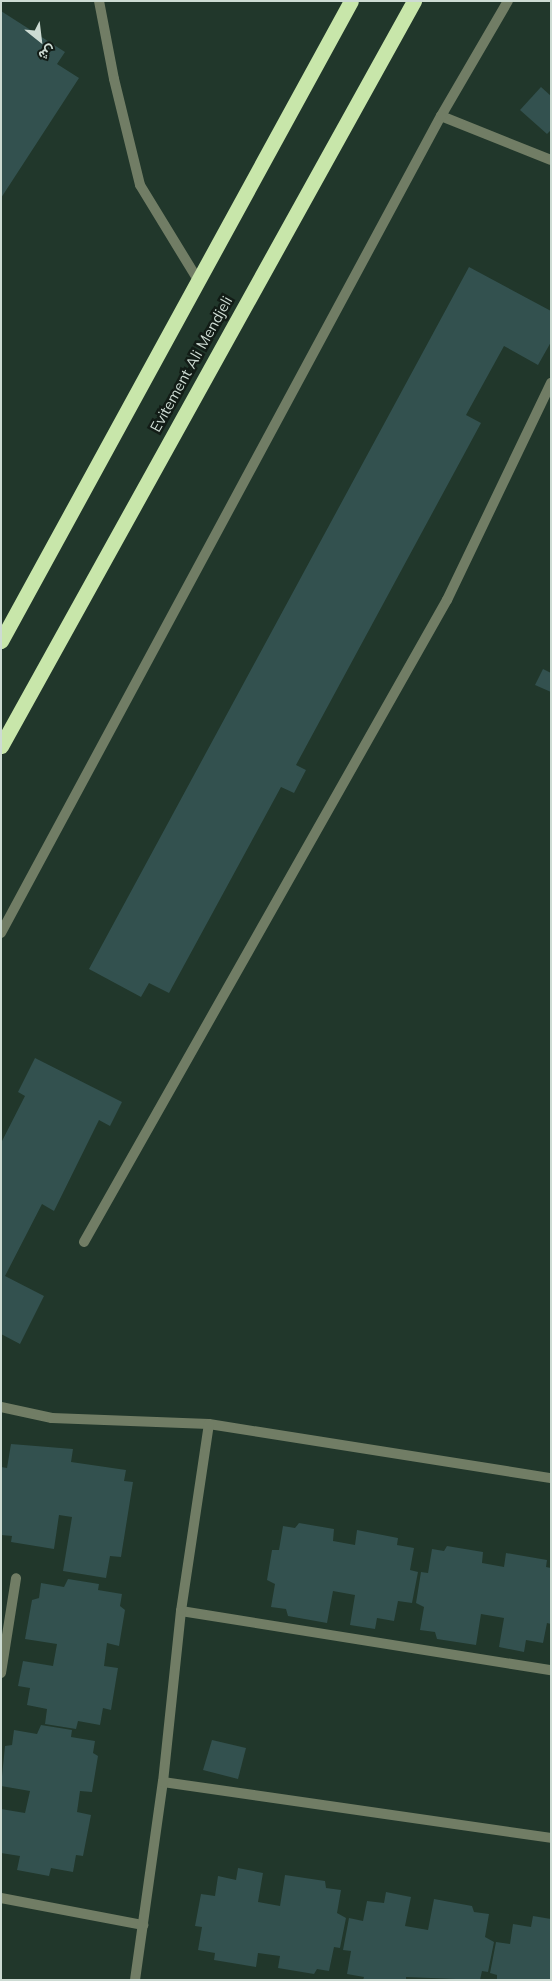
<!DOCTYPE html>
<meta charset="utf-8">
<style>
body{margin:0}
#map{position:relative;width:552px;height:1981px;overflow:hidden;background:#21372b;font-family:Mulish,Vazirmatn,sans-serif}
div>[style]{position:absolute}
.building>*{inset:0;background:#33514f}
.lane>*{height:10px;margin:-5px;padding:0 5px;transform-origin:5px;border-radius:5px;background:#717d65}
.street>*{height:10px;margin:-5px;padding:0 5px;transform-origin:5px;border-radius:5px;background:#717d65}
.highway>*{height:15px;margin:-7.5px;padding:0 7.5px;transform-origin:7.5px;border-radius:7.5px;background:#c8e6aa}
span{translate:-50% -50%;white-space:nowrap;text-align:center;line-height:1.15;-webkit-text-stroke:5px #121c16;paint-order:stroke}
.street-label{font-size:15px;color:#cddbd3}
.frame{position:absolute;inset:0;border:2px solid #cddbd3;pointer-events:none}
.north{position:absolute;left:15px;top:15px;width:50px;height:50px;-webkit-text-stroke:4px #121c16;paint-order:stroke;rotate:151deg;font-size:14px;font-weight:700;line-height:20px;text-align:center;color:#cddbd3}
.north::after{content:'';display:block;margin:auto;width:18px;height:22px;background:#cddbd3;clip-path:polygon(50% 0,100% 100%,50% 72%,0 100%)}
</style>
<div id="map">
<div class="building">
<i style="clip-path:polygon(1px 11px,65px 52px,57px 64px,79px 78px,1px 198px)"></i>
<i style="clip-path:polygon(541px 87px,551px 96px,551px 130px,547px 134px,520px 110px)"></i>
<i style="clip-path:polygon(469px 267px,551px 311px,551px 342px,538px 365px,504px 346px,466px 415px,481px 423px,296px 765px,306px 770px,294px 793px,281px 787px,169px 993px,149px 983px,141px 997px,89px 969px)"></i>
<i style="clip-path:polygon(543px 669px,551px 673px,551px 692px,535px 685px)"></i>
<i style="clip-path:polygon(35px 1058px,122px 1102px,110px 1126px,99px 1120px,54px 1211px,42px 1204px,5px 1276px,44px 1296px,20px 1344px,1px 1334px,1px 1143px,25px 1096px,18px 1092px)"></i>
<i style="clip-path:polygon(11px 1444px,73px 1449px,71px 1462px,126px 1470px,124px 1481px,133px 1482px,121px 1557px,110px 1556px,106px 1578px,63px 1571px,72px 1517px,59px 1515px,54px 1549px,11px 1542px,12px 1536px,1px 1535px,1px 1467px,7px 1468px)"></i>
<i style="clip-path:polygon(299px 1523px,334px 1529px,333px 1541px,355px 1545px,357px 1530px,398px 1538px,397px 1545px,414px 1548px,410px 1570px,418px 1572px,412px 1603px,398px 1601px,394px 1621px,377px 1618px,375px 1629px,350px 1625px,355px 1595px,333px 1591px,327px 1623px,288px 1616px,286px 1609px,271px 1607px,275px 1584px,267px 1580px,272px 1550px,279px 1550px,283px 1526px,295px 1528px)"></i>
<i style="clip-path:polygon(447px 1546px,483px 1552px,482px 1563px,504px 1567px,506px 1553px,547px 1560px,546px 1567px,551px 1568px,551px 1624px,547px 1623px,543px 1643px,526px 1640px,524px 1652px,499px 1647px,504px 1618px,481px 1614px,476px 1645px,437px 1639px,435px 1632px,420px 1630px,424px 1607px,416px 1603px,421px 1572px,428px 1573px,432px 1549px,444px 1551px)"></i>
<i style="clip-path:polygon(68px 1579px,99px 1584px,98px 1590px,122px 1594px,120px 1606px,125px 1610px,119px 1646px,107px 1643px,104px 1666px,118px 1668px,111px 1710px,103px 1708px,100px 1725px,78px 1721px,76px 1729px,45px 1724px,47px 1709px,27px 1705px,30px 1688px,18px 1686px,23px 1661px,53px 1666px,57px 1644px,25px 1639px,32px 1600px,39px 1598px,41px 1583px,64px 1587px)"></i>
<i style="clip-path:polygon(41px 1725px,72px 1730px,71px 1737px,95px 1741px,93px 1753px,98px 1756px,92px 1792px,80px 1791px,77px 1812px,91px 1815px,83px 1856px,76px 1855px,73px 1872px,51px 1868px,49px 1876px,17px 1870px,20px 1856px,1px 1853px,1px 1809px,25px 1813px,30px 1791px,1px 1786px,5px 1746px,12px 1745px,14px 1730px,37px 1734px)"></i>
<i style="clip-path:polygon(212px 1740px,246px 1748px,238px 1779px,203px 1770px)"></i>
<i style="clip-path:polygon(238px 1868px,263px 1873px,258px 1902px,280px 1906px,285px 1875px,325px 1881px,326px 1888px,341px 1890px,337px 1913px,346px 1918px,340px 1948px,334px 1947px,329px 1971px,317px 1969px,314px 1974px,278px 1968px,280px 1956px,258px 1953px,256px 1967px,214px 1960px,215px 1953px,198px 1950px,202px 1927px,195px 1926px,201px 1894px,215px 1896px,218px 1876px,236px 1880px)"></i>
<i style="clip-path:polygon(386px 1892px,411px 1897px,405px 1926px,428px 1930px,434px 1899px,472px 1906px,474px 1912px,489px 1914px,485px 1937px,494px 1942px,488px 1972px,482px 1971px,480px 1980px,406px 1977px,406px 1980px,363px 1980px,364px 1977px,347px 1974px,351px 1951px,343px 1950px,349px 1918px,363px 1921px,367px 1901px,384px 1903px)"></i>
<i style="clip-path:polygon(533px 1916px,551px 1919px,551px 1980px,497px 1980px,497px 1975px,490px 1973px,496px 1942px,510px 1944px,513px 1924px,531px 1927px)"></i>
</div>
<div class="lane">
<i style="left:1px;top:1673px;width:96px;rotate:-81deg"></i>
</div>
<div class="street">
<i style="left:99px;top:1px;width:79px;rotate:79.1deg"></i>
<i style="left:114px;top:79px;width:109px;rotate:76.2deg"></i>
<i style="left:140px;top:185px;width:111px;rotate:58.6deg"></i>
<i style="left:441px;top:116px;width:118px;rotate:21.8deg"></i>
<i style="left:1px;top:933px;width:928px;rotate:-61.7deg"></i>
<i style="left:441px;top:116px;width:133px;rotate:-59.8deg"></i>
<i style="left:84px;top:1242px;width:738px;rotate:-60.52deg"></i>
<i style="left:447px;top:600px;width:241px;rotate:-64.4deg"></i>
<i style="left:1px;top:1407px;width:52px;rotate:12.2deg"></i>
<i style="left:52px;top:1418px;width:157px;rotate:2.2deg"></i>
<i style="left:209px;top:1424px;width:346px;rotate:9deg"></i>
<i style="left:181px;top:1611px;width:375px;rotate:9.1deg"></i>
<i style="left:163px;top:1782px;width:392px;rotate:8.2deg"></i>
<i style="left:1px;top:1898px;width:145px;rotate:10.8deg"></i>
<i style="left:135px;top:1980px;width:200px;rotate:-82deg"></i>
<i style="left:163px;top:1782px;width:172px;rotate:-84deg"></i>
<i style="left:181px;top:1611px;width:189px;rotate:-81.5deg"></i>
</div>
<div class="highway">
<i style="left:1px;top:641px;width:729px;rotate:-61.33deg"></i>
<i style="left:1px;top:746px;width:852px;rotate:-61deg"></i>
</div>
<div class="street-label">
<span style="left:191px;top:364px;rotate:-61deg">Evitement Ali Mendjeli</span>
</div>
<div class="frame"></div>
<div class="north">ش</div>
</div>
